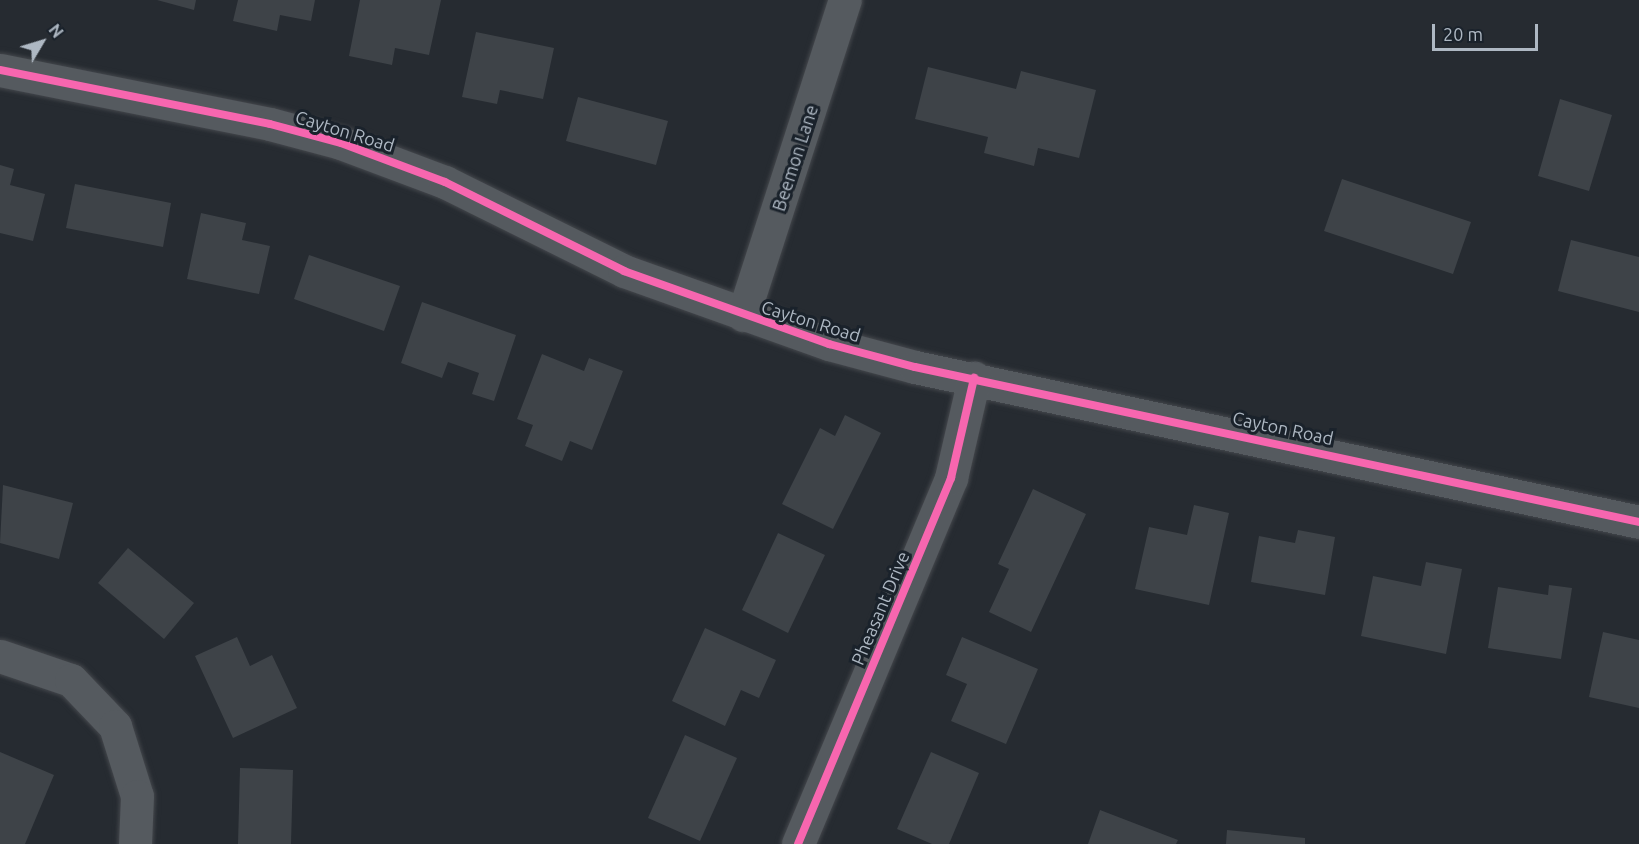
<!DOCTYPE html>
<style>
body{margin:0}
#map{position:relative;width:1639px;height:844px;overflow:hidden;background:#262b31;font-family:Ubuntu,sans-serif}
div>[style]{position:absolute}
.building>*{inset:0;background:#3e4348}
.roads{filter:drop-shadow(0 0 2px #44474c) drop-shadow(0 0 2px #44474c)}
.street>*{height:33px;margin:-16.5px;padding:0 16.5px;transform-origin:16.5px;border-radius:16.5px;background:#555a5f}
.cycleway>*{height:8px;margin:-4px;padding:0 4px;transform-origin:4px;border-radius:4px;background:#f766af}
span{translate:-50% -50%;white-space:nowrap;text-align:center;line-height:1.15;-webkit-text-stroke:6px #1a222b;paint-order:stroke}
.street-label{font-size:18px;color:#aeb8c3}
.north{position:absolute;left:12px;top:12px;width:60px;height:60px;-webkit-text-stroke:4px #1a222b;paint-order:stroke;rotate:52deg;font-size:16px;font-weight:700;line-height:24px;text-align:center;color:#aeb8c3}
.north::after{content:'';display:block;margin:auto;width:21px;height:27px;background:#aeb8c3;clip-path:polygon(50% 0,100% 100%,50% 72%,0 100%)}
.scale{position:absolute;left:1432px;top:24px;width:106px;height:27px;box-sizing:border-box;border:3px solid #aeb8c3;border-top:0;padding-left:8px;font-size:18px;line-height:21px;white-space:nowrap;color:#aeb8c3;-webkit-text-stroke:4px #1a222b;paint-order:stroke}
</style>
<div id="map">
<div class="building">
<i style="clip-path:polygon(157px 0,196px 0,194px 10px)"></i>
<i style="clip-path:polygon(238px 0,315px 0,311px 21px,280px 15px,277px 31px,233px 21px)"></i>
<i style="clip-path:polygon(360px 0,441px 0,429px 55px,395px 48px,392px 65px,349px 56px)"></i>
<i style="clip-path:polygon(476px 32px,554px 48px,543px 99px,500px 90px,497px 104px,462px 97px)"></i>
<i style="clip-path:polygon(928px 67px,1016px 89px,1021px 71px,1096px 90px,1079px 158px,1038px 148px,1034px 166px,984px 153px,988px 137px,915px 119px)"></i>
<i style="clip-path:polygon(578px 97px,668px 121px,656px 165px,566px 141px)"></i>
<i style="clip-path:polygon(1560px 99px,1612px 115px,1589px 191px,1538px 176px)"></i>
<i style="clip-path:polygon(0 165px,14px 169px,10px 185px,45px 194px,33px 241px,0 233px)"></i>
<i style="clip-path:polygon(1342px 179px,1471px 222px,1453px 274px,1324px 231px)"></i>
<i style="clip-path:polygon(75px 184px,171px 203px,163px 247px,66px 228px)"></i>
<i style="clip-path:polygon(201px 213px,246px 223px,242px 240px,270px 246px,259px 294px,187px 279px)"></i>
<i style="clip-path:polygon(1571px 240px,1639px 257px,1639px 312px,1558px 291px)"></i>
<i style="clip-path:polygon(309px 255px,400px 286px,384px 331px,294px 299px)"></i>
<i style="clip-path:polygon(422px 302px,516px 335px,494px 401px,472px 394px,479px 373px,448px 362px,442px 378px,401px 363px)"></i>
<i style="clip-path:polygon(542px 354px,584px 371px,589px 358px,623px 371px,592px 450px,570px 441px,562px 461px,525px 446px,533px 425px,517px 419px)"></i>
<i style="clip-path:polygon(845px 415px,881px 433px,833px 529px,782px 504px,820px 428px,835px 436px)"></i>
<i style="clip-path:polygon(3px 485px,73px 503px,59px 559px,0 543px)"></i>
<i style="clip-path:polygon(1033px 489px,1086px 514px,1031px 632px,989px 612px,1009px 569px,998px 564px)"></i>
<i style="clip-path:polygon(1194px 505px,1229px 513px,1209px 605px,1135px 589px,1149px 527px,1187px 535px)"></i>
<i style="clip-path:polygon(1298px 530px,1335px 537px,1325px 595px,1251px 582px,1259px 536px,1295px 543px)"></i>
<i style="clip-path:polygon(778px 533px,825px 555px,788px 633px,742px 610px)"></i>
<i style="clip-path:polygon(128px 548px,194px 603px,164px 639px,98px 583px)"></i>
<i style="clip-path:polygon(1426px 562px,1462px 569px,1446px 654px,1361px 636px,1373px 576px,1421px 586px)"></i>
<i style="clip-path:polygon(1549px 585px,1572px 588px,1561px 659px,1488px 648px,1498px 587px,1548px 595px)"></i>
<i style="clip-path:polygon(705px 628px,776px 660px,759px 698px,741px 690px,725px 726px,672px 701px)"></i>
<i style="clip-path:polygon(1603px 632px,1639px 640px,1639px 708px,1589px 697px)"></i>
<i style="clip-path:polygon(237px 637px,250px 666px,272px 655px,297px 708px,233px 738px,195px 656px)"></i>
<i style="clip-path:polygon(962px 637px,1038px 669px,1006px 744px,951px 721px,967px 684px,946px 675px)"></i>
<i style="clip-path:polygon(685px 735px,737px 758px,700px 841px,648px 818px)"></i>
<i style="clip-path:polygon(0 752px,54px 775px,25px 844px,0 844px)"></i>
<i style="clip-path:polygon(931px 752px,979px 773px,949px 844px,932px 844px,897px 829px)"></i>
<i style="clip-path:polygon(240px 768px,293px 770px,291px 844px,238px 844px)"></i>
<i style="clip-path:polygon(1100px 810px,1178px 840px,1176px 844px,1088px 844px)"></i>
<i style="clip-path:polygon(1227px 830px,1305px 838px,1305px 844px,1226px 844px)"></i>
</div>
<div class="roads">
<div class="street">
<i style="left:0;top:70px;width:275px;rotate:11.3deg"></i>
<i style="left:270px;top:124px;width:73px;rotate:15deg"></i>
<i style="left:341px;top:143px;width:111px;rotate:20.6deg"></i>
<i style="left:445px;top:182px;width:200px;rotate:26.4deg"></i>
<i style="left:624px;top:271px;width:218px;rotate:19.6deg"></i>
<i style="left:829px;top:344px;width:89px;rotate:15deg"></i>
<i style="left:915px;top:367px;width:740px;rotate:12.08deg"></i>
<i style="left:743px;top:315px;width:331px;rotate:-72.1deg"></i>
<i style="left:0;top:656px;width:75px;rotate:18.7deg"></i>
<i style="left:71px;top:680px;width:64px;rotate:46.3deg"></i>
<i style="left:115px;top:726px;width:73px;rotate:72.6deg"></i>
<i style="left:137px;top:796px;width:48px;rotate:92.4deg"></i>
<i style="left:798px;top:844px;width:397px;rotate:-67.3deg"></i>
<i style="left:951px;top:478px;width:103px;rotate:-77deg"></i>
</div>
</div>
<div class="cycleway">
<i style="left:0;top:70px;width:275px;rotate:11.3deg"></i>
<i style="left:270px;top:124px;width:73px;rotate:15deg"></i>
<i style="left:341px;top:143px;width:111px;rotate:20.6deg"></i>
<i style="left:445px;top:182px;width:200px;rotate:26.4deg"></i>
<i style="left:624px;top:271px;width:218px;rotate:19.6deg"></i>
<i style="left:829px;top:344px;width:89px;rotate:15deg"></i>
<i style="left:915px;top:367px;width:740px;rotate:12.08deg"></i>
<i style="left:798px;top:844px;width:397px;rotate:-67.3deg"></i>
<i style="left:951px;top:478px;width:103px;rotate:-77deg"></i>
</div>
<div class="street-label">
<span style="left:345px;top:131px;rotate:17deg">Cayton Road</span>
<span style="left:795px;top:158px;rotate:-72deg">Beemon Lane</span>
<span style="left:811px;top:321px;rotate:17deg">Cayton Road</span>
<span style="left:1283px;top:428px;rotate:12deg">Cayton Road</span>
<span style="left:880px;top:608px;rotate:-67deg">Pheasant Drive</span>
</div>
<div class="north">N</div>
<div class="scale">20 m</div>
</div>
